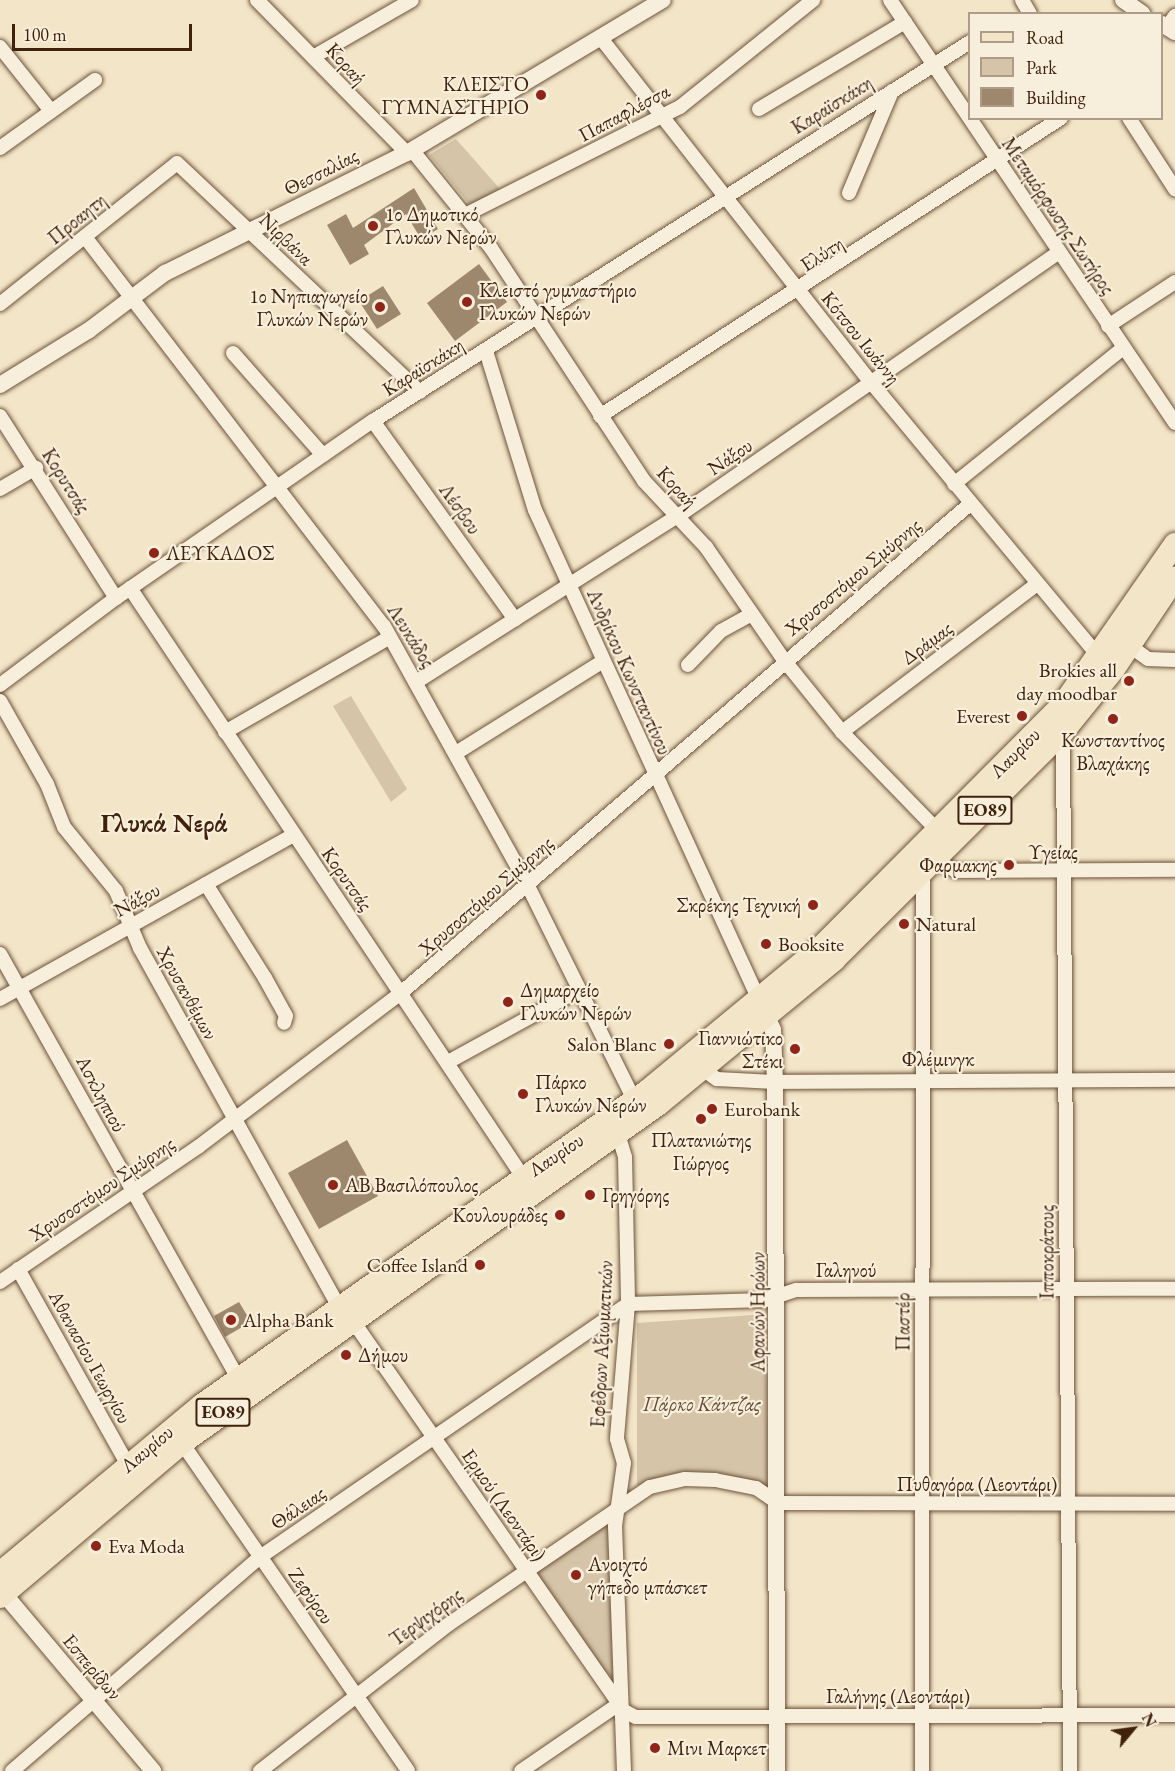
<!DOCTYPE html>
<meta charset="utf-8">
<style>
body{margin:0}
#map{position:relative;width:1175px;height:1771px;overflow:hidden;background:#f3e5c7;font-family:"EB Garamond",serif}
div>[style]{position:absolute}
.green>*{inset:0;background:#d5c4a7}
.building>*{inset:0;background:#9d876d}
.roads{filter:drop-shadow(0 0 2px #6d533b) drop-shadow(0 0 2px #6d533b)}
.minor>*{height:14px;margin:-7px;padding:0 7px;transform-origin:7px;border-radius:7px;background:#f7eedb}
.tertiary>*{height:16px;margin:-8px;padding:0 8px;transform-origin:8px;border-radius:8px;background:#f7eedb}
.primary>*{height:22px;margin:-11px;padding:0 11px;transform-origin:11px;border-radius:11px;background:#f3e5c7}
.dots>*{width:16px;height:16px;translate:-50% -50%;box-sizing:border-box;border:3px solid #f7eedb;border-radius:50%}
span{translate:-50% -50%;white-space:nowrap;text-align:center;line-height:1.15;-webkit-text-stroke:4.5px #f7eedb;paint-order:stroke}
.shield-label span{padding:2px 4px;background:#f7eedb;border:2px solid;border-radius:4px;-webkit-text-stroke-width:0}
.shield-label{font-size:18px;color:#40220c;font-weight:700}
.street-label{font-size:20px;color:#40220c}
.poi-label{font-size:20px;color:#40220c}
.right{translate:-100% -50%;text-align:right}
.left{translate:0 -50%;text-align:left}
.park-label{font-size:20px;color:#654a33;font-style:italic}
.district-label{font-size:26px;color:#40220c;font-weight:700}
.legend{position:absolute;left:968px;top:12px;width:195px;height:108px;box-sizing:border-box;background:#f7eedb;border:2px solid #ae9c88;margin:0;padding:8px 10px;list-style:none;font-size:18px;color:#40220c}
.legend li{display:flex;align-items:center;gap:12px;height:30px}
.legend b{width:30px;border:2px solid #ae9c88}
.north{position:absolute;left:1103px;top:1699px;width:60px;height:60px;-webkit-text-stroke:4px #f7eedb;paint-order:stroke;rotate:61deg;font-size:16px;font-weight:700;line-height:24px;text-align:center;color:#40220c}
.north::after{content:'';display:block;margin:auto;width:21px;height:27px;background:#40220c;clip-path:polygon(50% 0,100% 100%,50% 72%,0 100%)}
.scale{position:absolute;left:12px;top:24px;width:180px;height:27px;box-sizing:border-box;border:3px solid #40220c;border-top:0;padding-left:8px;font-size:18px;line-height:21px;white-space:nowrap;color:#40220c;-webkit-text-stroke:4px #f7eedb;paint-order:stroke}
</style>
<div id="map">
<div class="green">
<i style="clip-path:polygon(456px 139px,500px 189px,470px 205px,429px 155px)"></i>
<i style="clip-path:polygon(351px 696px,407px 789px,391px 802px,333px 706px)"></i>
<i style="clip-path:polygon(766px 1314px,767px 1485px,637px 1485px,637px 1323px)"></i>
<i style="clip-path:polygon(621px 1514px,615px 1681px,587px 1652px,532px 1574px)"></i>
</div>
<div class="building">
<i style="clip-path:polygon(414px 188px,438px 229px,421px 239px,406px 214px,364px 245px,369px 254px,350px 265px,327px 225px,346px 214px,353px 228px)"></i>
<i style="clip-path:polygon(479px 264px,507px 302px,455px 341px,427px 303px)"></i>
<i style="clip-path:polygon(383px 286px,401px 314px,377px 329px,359px 301px)"></i>
<i style="clip-path:polygon(347px 1140px,378px 1196px,319px 1229px,288px 1173px)"></i>
<i style="clip-path:polygon(239px 1302px,251px 1322px,225px 1337px,214px 1316px)"></i>
</div>
<div class="roads">
<div class="minor">
<i style="left:257px;top:0;width:214px;rotate:45.6deg"></i>
<i style="left:890px;top:0;width:510px;rotate:56.03deg"></i>
<i style="left:1022px;top:0;width:16px;rotate:60deg"></i>
<i style="left:1167px;top:27px;width:14px;rotate:-54deg"></i>
<i style="left:600px;top:37px;width:437px;rotate:51.9deg"></i>
<i style="left:870px;top:381px;width:360px;rotate:50.3deg"></i>
<i style="left:0;top:47px;width:82px;rotate:51.4deg"></i>
<i style="left:313px;top:57px;width:114px;rotate:-29.9deg"></i>
<i style="left:759px;top:109px;width:170px;rotate:-30.8deg"></i>
<i style="left:1129px;top:118px;width:85px;rotate:57.1deg"></i>
<i style="left:0;top:148px;width:117px;rotate:-35.6deg"></i>
<i style="left:412px;top:150px;width:126px;rotate:51.1deg"></i>
<i style="left:491px;top:248px;width:279px;rotate:56.7deg"></i>
<i style="left:644px;top:481px;width:91px;rotate:46.8deg"></i>
<i style="left:706px;top:547px;width:137px;rotate:55.4deg"></i>
<i style="left:784px;top:660px;width:92px;rotate:51.1deg"></i>
<i style="left:842px;top:732px;width:138px;rotate:45.9deg"></i>
<i style="left:849px;top:193px;width:111px;rotate:-67.1deg"></i>
<i style="left:465px;top:215px;width:241px;rotate:-26.7deg"></i>
<i style="left:680px;top:107px;width:171px;rotate:-38.8deg"></i>
<i style="left:85px;top:237px;width:491px;rotate:52.5deg"></i>
<i style="left:384px;top:626px;width:297px;rotate:61deg"></i>
<i style="left:528px;top:886px;width:239px;rotate:63.6deg"></i>
<i style="left:0;top:304px;width:226px;rotate:-38.5deg"></i>
<i style="left:177px;top:163px;width:334px;rotate:43.3deg"></i>
<i style="left:1108px;top:326px;width:80px;rotate:-33.3deg"></i>
<i style="left:486px;top:351px;width:166px;rotate:72.9deg"></i>
<i style="left:535px;top:510px;width:539px;rotate:65.43deg"></i>
<i style="left:233px;top:353px;width:136px;rotate:48.6deg"></i>
<i style="left:0;top:416px;width:216px;rotate:57.5deg"></i>
<i style="left:600px;top:416px;width:549px;rotate:-32.88deg"></i>
<i style="left:373px;top:421px;width:244px;rotate:54.4deg"></i>
<i style="left:954px;top:484px;width:217px;rotate:-38.8deg"></i>
<i style="left:0;top:489px;width:42px;rotate:-30.3deg"></i>
<i style="left:130px;top:588px;width:715px;rotate:56.29deg"></i>
<i style="left:1130px;top:646px;width:22px;rotate:36deg"></i>
<i style="left:1148px;top:659px;width:27px;rotate:2deg"></i>
<i style="left:688px;top:665px;width:47px;rotate:-45.9deg"></i>
<i style="left:721px;top:631px;width:35px;rotate:-29deg"></i>
<i style="left:416px;top:682px;width:310px;rotate:-32.4deg"></i>
<i style="left:678px;top:516px;width:462px;rotate:-34.7deg"></i>
<i style="left:0;top:685px;width:145px;rotate:-36.9deg"></i>
<i style="left:116px;top:598px;width:312px;rotate:-34.6deg"></i>
<i style="left:373px;top:421px;width:707px;rotate:-32.41deg"></i>
<i style="left:0;top:701px;width:95px;rotate:60.5deg"></i>
<i style="left:47px;top:784px;width:46px;rotate:68.4deg"></i>
<i style="left:64px;top:827px;width:82px;rotate:50.9deg"></i>
<i style="left:116px;top:891px;width:62px;rotate:67.2deg"></i>
<i style="left:140px;top:948px;width:410px;rotate:61deg"></i>
<i style="left:225px;top:732px;width:190px;rotate:-29.9deg"></i>
<i style="left:842px;top:732px;width:243px;rotate:-37.2deg"></i>
<i style="left:1063px;top:732px;width:1039px;rotate:89.61deg"></i>
<i style="left:456px;top:753px;width:173px;rotate:-32deg"></i>
<i style="left:935px;top:861px;width:23px;rotate:25deg"></i>
<i style="left:956px;top:871px;width:219px;rotate:-0.3deg"></i>
<i style="left:206px;top:884px;width:111px;rotate:57.9deg"></i>
<i style="left:265px;top:978px;width:43px;rotate:61.1deg"></i>
<i style="left:286px;top:1016px;width:7px;rotate:106deg"></i>
<i style="left:0;top:954px;width:486px;rotate:60.7deg"></i>
<i style="left:0;top:999px;width:336px;rotate:-29.2deg"></i>
<i style="left:448px;top:1062px;width:149px;rotate:-28.8deg"></i>
<i style="left:704px;top:1070px;width:16px;rotate:35deg"></i>
<i style="left:717px;top:1079px;width:58px;rotate:3deg"></i>
<i style="left:775px;top:1082px;width:400px;rotate:-0.3deg"></i>
<i style="left:618px;top:1134px;width:24px;rotate:73deg"></i>
<i style="left:625px;top:1157px;width:147px;rotate:88.8deg"></i>
<i style="left:628px;top:1304px;width:135px;rotate:94.7deg"></i>
<i style="left:617px;top:1439px;width:25px;rotate:74deg"></i>
<i style="left:624px;top:1463px;width:64px;rotate:98.1deg"></i>
<i style="left:615px;top:1526px;width:245px;rotate:87.9deg"></i>
<i style="left:18px;top:1269px;width:225px;rotate:60.7deg"></i>
<i style="left:0;top:1282px;width:240px;rotate:-34.3deg"></i>
<i style="left:198px;top:1147px;width:256px;rotate:-37.2deg"></i>
<i style="left:402px;top:992px;width:749px;rotate:-40.67deg"></i>
<i style="left:353px;top:1321px;width:475px;rotate:55.2deg"></i>
<i style="left:624px;top:1711px;width:13px;rotate:27deg"></i>
<i style="left:636px;top:1717px;width:539px;rotate:-0.21deg"></i>
<i style="left:182px;top:1443px;width:398px;rotate:55.4deg"></i>
<i style="left:12px;top:1771px;width:328px;rotate:-40.8deg"></i>
<i style="left:260px;top:1557px;width:447px;rotate:-34.5deg"></i>
<i style="left:628px;top:1304px;width:137px;rotate:-1.7deg"></i>
<i style="left:765px;top:1300px;width:33px;rotate:-18deg"></i>
<i style="left:796px;top:1290px;width:379px;rotate:-0.2deg"></i>
<i style="left:260px;top:1771px;width:239px;rotate:-37.9deg"></i>
<i style="left:449px;top:1624px;width:243px;rotate:-34.3deg"></i>
<i style="left:650px;top:1487px;width:36px;rotate:-13deg"></i>
<i style="left:685px;top:1479px;width:30px;rotate:2deg"></i>
<i style="left:715px;top:1480px;width:42px;rotate:11deg"></i>
<i style="left:756px;top:1488px;width:27px;rotate:34deg"></i>
<i style="left:778px;top:1503px;width:397px;rotate:0.1deg"></i>
<i style="left:521px;top:1771px;width:119px;rotate:-34.4deg"></i>
<i style="left:922px;top:1771px;width:898px;rotate:-89.94deg"></i>
</div>
<div class="tertiary">
<i style="left:1123px;top:0;width:24px;rotate:35deg"></i>
<i style="left:1162px;top:24px;width:15px;rotate:32deg"></i>
<i style="left:0;top:385px;width:105px;rotate:-31.7deg"></i>
<i style="left:89px;top:330px;width:95px;rotate:-36.9deg"></i>
<i style="left:165px;top:273px;width:270px;rotate:-26.4deg"></i>
<i style="left:407px;top:153px;width:298px;rotate:-30.9deg"></i>
<i style="left:762px;top:1006px;width:26px;rotate:65deg"></i>
<i style="left:773px;top:1030px;width:52px;rotate:87.8deg"></i>
<i style="left:775px;top:1082px;width:689px;rotate:89.83deg"></i>
<i style="left:0;top:1589px;width:238px;rotate:49.9deg"></i>
</div>
<div class="primary">
<i style="left:0;top:1573px;width:264px;rotate:-39.8deg"></i>
<i style="left:203px;top:1404px;width:543px;rotate:-35.18deg"></i>
<i style="left:647px;top:1091px;width:224px;rotate:-39.6deg"></i>
<i style="left:820px;top:948px;width:346px;rotate:-45.1deg"></i>
<i style="left:1064px;top:703px;width:194px;rotate:-55.1deg"></i>
<i style="left:0;top:1597px;width:238px;rotate:-40.2deg"></i>
<i style="left:182px;top:1443px;width:585px;rotate:-35.4deg"></i>
<i style="left:659px;top:1104px;width:227px;rotate:-39.4deg"></i>
<i style="left:834px;top:960px;width:323px;rotate:-44.9deg"></i>
<i style="left:1063px;top:732px;width:81px;rotate:-51deg"></i>
<i style="left:1114px;top:669px;width:110px;rotate:-56.2deg"></i>
</div>
</div>
<div class="dots">
<i style="left:541px;top:95px;background:#8f2418"></i>
<i style="left:373px;top:226px;background:#8f2418"></i>
<i style="left:467px;top:302px;background:#8f2418"></i>
<i style="left:380px;top:307px;background:#8f2418"></i>
<i style="left:154px;top:553px;background:#8f2418"></i>
<i style="left:1129px;top:681px;background:#8f2418"></i>
<i style="left:1022px;top:716px;background:#8f2418"></i>
<i style="left:1113px;top:719px;background:#8f2418"></i>
<i style="left:1009px;top:865px;background:#8f2418"></i>
<i style="left:813px;top:905px;background:#8f2418"></i>
<i style="left:904px;top:924px;background:#8f2418"></i>
<i style="left:766px;top:944px;background:#8f2418"></i>
<i style="left:508px;top:1002px;background:#8f2418"></i>
<i style="left:669px;top:1044px;background:#8f2418"></i>
<i style="left:795px;top:1049px;background:#8f2418"></i>
<i style="left:523px;top:1094px;background:#8f2418"></i>
<i style="left:712px;top:1109px;background:#8f2418"></i>
<i style="left:701px;top:1119px;background:#8f2418"></i>
<i style="left:333px;top:1185px;background:#8f2418"></i>
<i style="left:590px;top:1195px;background:#8f2418"></i>
<i style="left:560px;top:1215px;background:#8f2418"></i>
<i style="left:480px;top:1265px;background:#8f2418"></i>
<i style="left:231px;top:1320px;background:#8f2418"></i>
<i style="left:346px;top:1355px;background:#8f2418"></i>
<i style="left:96px;top:1546px;background:#8f2418"></i>
<i style="left:576px;top:1575px;background:#8f2418"></i>
<i style="left:655px;top:1748px;background:#8f2418"></i>
</div>
<div class="shield-label">
<span style="left:985px;top:810px">ΕΟ89</span>
<span style="left:223px;top:1412px">ΕΟ89</span>
</div>
<div class="street-label">
<span style="left:346px;top:64px;rotate:48deg">Κοραή</span>
<span style="left:832px;top:105px;rotate:-32deg">Καραϊσκάκη</span>
<span style="left:624px;top:113px;rotate:-28deg">Παπαφλέσσα</span>
<span style="left:321px;top:172px;rotate:-27deg">Θεσσαλίας</span>
<span style="left:1058px;top:216px;rotate:56deg">Μεταμόρφωσης Σωτήρος</span>
<span style="left:77px;top:219px;rotate:-39deg">Προαητη</span>
<span style="left:286px;top:239px;rotate:44deg">Νιρβάνα</span>
<span style="left:822px;top:254px;rotate:-33deg">Ελύτη</span>
<span style="left:861px;top:338px;rotate:51deg">Κότσου Ιωάννη</span>
<span style="left:423px;top:367px;rotate:-32deg">Καραϊσκάκη</span>
<span style="left:730px;top:457px;rotate:-34deg">Νάξου</span>
<span style="left:66px;top:481px;rotate:58deg">Κορυτσάς</span>
<span style="left:677px;top:487px;rotate:47deg">Κοραή</span>
<span style="left:460px;top:509px;rotate:55deg">Λέσβου</span>
<span style="left:853px;top:577px;rotate:-40deg">Χρυσοστόμου Σμύρνης</span>
<span style="left:411px;top:636px;rotate:58deg">Λευκάδος</span>
<span style="left:927px;top:643px;rotate:-37deg">Δράμας</span>
<span style="left:629px;top:672px;rotate:66deg">Ανδρίκου Κωνσταντίνου</span>
<span style="left:1015px;top:753px;rotate:-45deg">Λαυρίου</span>
<span style="left:1053px;top:852px">Υγείας</span>
<span style="left:347px;top:879px;rotate:55deg">Κορυτσάς</span>
<span style="left:486px;top:896px;rotate:-41deg">Χρυσοστόμου Σμύρνης</span>
<span style="left:137px;top:900px;rotate:-29deg">Νάξου</span>
<span style="left:187px;top:993px;rotate:61deg">Χρυσανθέμων</span>
<span style="left:938px;top:1059px">Φλέμινγκ</span>
<span style="left:101px;top:1094px;rotate:62deg">Ασκληπιού</span>
<span style="left:556px;top:1155px;rotate:-34deg">Λαυρίου</span>
<span style="left:102px;top:1189px;rotate:-34deg">Χρυσοστόμου Σμύρνης</span>
<span style="left:1047px;top:1252px;rotate:-90deg">Ιπποκράτους</span>
<span style="left:846px;top:1270px">Γαληνού</span>
<span style="left:758px;top:1312px;rotate:-90deg">Αφανών Ηρώων</span>
<span style="left:903px;top:1322px;rotate:-90deg">Παστέρ</span>
<span style="left:602px;top:1344px;rotate:-87deg">Εφέδρων Αξιωματικών</span>
<span style="left:90px;top:1357px;rotate:61deg">Αθανασίου Γεωργίου</span>
<span style="left:147px;top:1449px;rotate:-40deg">Λαυρίου</span>
<span style="left:977px;top:1484px">Πυθαγόρα (Λεοντάρι)</span>
<span style="left:504px;top:1505px;rotate:55deg">Ερμού (Λεοντάρι)</span>
<span style="left:298px;top:1508px;rotate:-34deg">Θάλειας</span>
<span style="left:311px;top:1596px;rotate:55deg">Ζεφύρου</span>
<span style="left:426px;top:1617px;rotate:-36deg">Τερψιχόρης</span>
<span style="left:92px;top:1667px;rotate:50deg">Εσπερίδων</span>
<span style="left:898px;top:1696px">Γαλήνης (Λεοντάρι)</span>
</div>
<div class="poi-label">
<span class="right" style="left:529px;top:96px">ΚΛΕΙΣΤΟ<br>ΓΥΜΝΑΣΤΗΡΙΟ</span>
<span class="left" style="left:385px;top:226px">1ο Δημοτικό<br>Γλυκών Νερών</span>
<span class="left" style="left:479px;top:302px">Κλειστό γυμναστήριο<br>Γλυκών Νερών</span>
<span class="right" style="left:368px;top:308px">1ο Νηπιαγωγείο<br>Γλυκών Νερών</span>
<span class="left" style="left:166px;top:553px">ΛΕΥΚΑΔΟΣ</span>
<span class="right" style="left:1117px;top:682px">Brokies all<br>day moodbar</span>
<span class="right" style="left:1010px;top:716px">Everest</span>
<span style="left:1113px;top:752px">Κωνσταντίνος<br>Βλαχάκης</span>
<span class="right" style="left:997px;top:865px">Φαρμακης</span>
<span class="right" style="left:801px;top:905px">Σκρέκης Τεχνική</span>
<span class="left" style="left:916px;top:924px">Natural</span>
<span class="left" style="left:778px;top:944px">Booksite</span>
<span class="left" style="left:520px;top:1002px">Δημαρχείο<br>Γλυκών Νερών</span>
<span class="right" style="left:783px;top:1050px">Γιαννιώτικο<br>Στέκι</span>
<span class="right" style="left:657px;top:1044px">Salon Blanc</span>
<span class="left" style="left:535px;top:1094px">Πάρκο<br>Γλυκών Νερών</span>
<span class="left" style="left:724px;top:1109px">Eurobank</span>
<span style="left:701px;top:1152px">Πλατανιώτης<br>Γιώργος</span>
<span class="left" style="left:345px;top:1185px">ΑΒ Βασιλόπουλος</span>
<span class="left" style="left:602px;top:1195px">Γρηγόρης</span>
<span class="right" style="left:548px;top:1215px">Κουλουράδες</span>
<span class="right" style="left:468px;top:1265px">Coffee Island</span>
<span class="left" style="left:243px;top:1320px">Alpha Bank</span>
<span class="left" style="left:358px;top:1355px">Δήμου</span>
<span class="left" style="left:108px;top:1546px">Eva Moda</span>
<span class="left" style="left:588px;top:1576px">Ανοιχτό<br>γήπεδο μπάσκετ</span>
<span class="left" style="left:667px;top:1748px">Μινι Μαρκετ</span>
</div>
<div class="park-label">
<span style="left:702px;top:1404px">Πάρκο Κάντζας</span>
</div>
<div class="district-label">
<span style="left:164px;top:824px">Γλυκά Νερά</span>
</div>
<ul class="legend">
<li><b style="height:8px;background:#f3e5c7"></b>Road</li>
<li><b style="height:16px;background:#d5c4a7"></b>Park</li>
<li><b style="height:16px;background:#9d876d"></b>Building</li>
</ul>
<div class="north">N</div>
<div class="scale">100 m</div>
</div>
